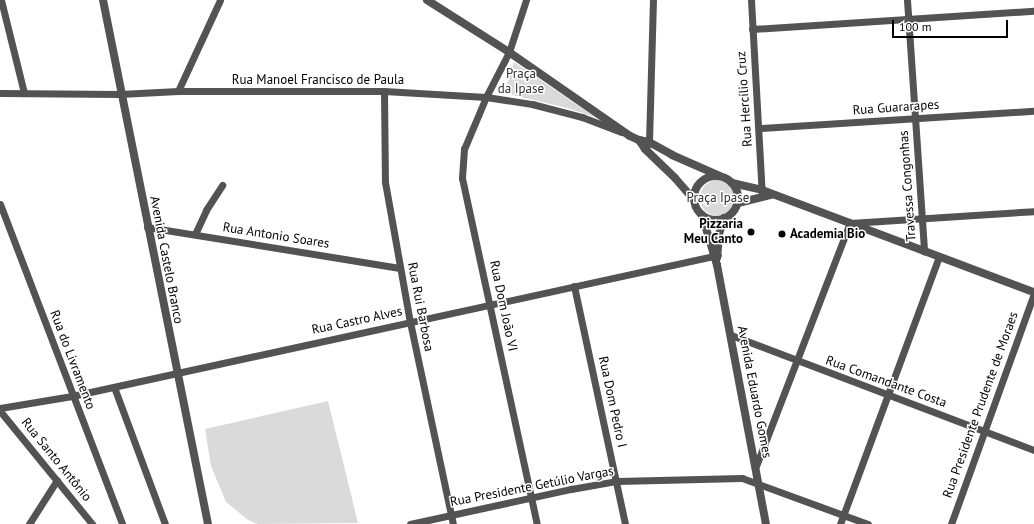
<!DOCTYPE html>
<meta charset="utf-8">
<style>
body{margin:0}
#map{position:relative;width:1034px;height:524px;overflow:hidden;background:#fff;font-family:"PT Sans",sans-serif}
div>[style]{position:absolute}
.green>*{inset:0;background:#dadada}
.round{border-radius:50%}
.minor>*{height:7px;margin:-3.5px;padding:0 3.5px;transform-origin:3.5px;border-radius:3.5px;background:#535353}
.tertiary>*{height:8px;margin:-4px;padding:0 4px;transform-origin:4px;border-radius:4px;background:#535353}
.tertiary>.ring{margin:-4px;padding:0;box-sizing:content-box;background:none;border:8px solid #535353;border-radius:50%}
.dots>*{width:11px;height:11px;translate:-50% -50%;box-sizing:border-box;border:2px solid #fff;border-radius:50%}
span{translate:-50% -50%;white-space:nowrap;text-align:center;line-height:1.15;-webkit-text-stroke:3px #fff;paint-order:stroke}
.park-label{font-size:13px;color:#313131}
.street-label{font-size:13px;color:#000}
.poi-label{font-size:13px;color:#000;font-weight:700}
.right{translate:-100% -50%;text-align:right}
.left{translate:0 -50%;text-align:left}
.scale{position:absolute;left:892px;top:20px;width:116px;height:18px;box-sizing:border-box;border:2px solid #000;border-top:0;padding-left:5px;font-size:12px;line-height:14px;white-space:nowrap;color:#000;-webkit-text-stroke:3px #fff;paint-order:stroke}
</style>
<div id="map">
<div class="green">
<i style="clip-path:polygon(514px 62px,595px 117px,567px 108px,504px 93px)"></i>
<i class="round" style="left:700px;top:180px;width:36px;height:36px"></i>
<i style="clip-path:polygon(328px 401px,358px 523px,258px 524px,248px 520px,226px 502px,211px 466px,205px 429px)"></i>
</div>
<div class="minor">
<i style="left:1px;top:0;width:96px;rotate:76.1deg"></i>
<i style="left:526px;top:0;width:55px;rotate:108.1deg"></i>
<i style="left:509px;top:52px;width:51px;rotate:117.1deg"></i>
<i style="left:486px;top:97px;width:56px;rotate:112.9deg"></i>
<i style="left:464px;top:149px;width:29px;rotate:94deg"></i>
<i style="left:462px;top:178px;width:354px;rotate:77.8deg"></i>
<i style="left:751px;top:0;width:195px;rotate:86.8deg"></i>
<i style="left:907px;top:0;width:252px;rotate:86.1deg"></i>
<i style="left:752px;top:29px;width:283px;rotate:-3.7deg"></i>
<i style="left:178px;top:91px;width:100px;rotate:-65.2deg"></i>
<i style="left:384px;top:91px;width:91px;rotate:89.4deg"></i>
<i style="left:385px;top:182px;width:142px;rotate:79.9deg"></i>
<i style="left:410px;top:322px;width:207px;rotate:78deg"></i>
<i style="left:0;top:93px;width:120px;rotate:0.5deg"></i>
<i style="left:120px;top:94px;width:58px;rotate:-3deg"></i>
<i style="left:178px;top:91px;width:206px"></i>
<i style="left:384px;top:91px;width:102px;rotate:3.4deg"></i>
<i style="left:486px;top:97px;width:47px;rotate:8.7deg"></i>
<i style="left:532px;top:104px;width:52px;rotate:14.6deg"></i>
<i style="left:582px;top:117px;width:42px;rotate:21deg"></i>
<i style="left:760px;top:128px;width:275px;rotate:-3.6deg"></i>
<i style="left:647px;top:146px;width:4px;rotate:-63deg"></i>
<i style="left:649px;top:142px;width:142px;rotate:-88.4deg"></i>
<i style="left:0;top:204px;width:342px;rotate:69.1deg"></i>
<i style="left:147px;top:227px;width:256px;rotate:9.2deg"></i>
<i style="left:195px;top:234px;width:26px;rotate:-65deg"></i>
<i style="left:206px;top:210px;width:30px;rotate:-57deg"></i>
<i style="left:574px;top:286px;width:243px;rotate:77.9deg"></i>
<i style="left:731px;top:335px;width:324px;rotate:20.8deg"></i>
<i style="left:114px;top:387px;width:146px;rotate:69.6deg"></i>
<i style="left:0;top:408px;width:73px;rotate:-9.5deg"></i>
<i style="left:72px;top:396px;width:661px;rotate:-12.31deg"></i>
<i style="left:0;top:411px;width:146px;rotate:50.8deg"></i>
<i style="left:756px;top:466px;width:261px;rotate:-68.9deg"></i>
<i style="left:850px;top:223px;width:184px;rotate:-3.7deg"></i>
<i style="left:29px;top:524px;width:52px;rotate:-57.5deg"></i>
<i style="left:410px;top:524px;width:165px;rotate:-12.3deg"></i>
<i style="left:571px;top:489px;width:47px;rotate:-9.9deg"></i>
<i style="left:617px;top:481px;width:125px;rotate:-1.4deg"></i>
<i style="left:742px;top:478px;width:134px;rotate:20.1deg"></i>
<i style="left:840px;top:524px;width:285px;rotate:-69.7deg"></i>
<i style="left:951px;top:524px;width:245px;rotate:-70.2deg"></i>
</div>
<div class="tertiary">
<i style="left:103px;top:0;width:534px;rotate:78.67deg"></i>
<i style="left:427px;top:0;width:97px;rotate:32.4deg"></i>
<i style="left:509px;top:52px;width:147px;rotate:34.8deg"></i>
<i style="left:630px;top:136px;width:10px;rotate:24deg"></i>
<i style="left:639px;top:140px;width:10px;rotate:11deg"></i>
<i style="left:649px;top:142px;width:26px;rotate:29deg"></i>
<i style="left:672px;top:155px;width:52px;rotate:23.6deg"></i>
<i style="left:639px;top:140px;width:11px;rotate:56deg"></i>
<i style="left:645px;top:149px;width:42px;rotate:44deg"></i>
<i style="left:675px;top:178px;width:29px;rotate:49deg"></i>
<i class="ring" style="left:694px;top:176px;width:36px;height:36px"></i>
<i style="left:732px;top:183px;width:31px;rotate:13deg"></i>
<i style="left:762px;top:190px;width:290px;rotate:20.6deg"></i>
<i style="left:738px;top:203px;width:34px;rotate:-14deg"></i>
<i style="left:702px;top:215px;width:52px;rotate:73.3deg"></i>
<i style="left:717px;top:265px;width:264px;rotate:79.3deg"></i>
<i style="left:717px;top:258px;width:24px;rotate:-85deg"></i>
<i style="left:719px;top:234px;width:17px;rotate:-73deg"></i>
</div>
<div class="dots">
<i style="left:751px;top:232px;background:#000"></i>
<i style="left:782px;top:234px;background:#000"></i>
</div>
<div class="park-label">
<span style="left:521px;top:82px">Praça<br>da Ipase</span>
<span style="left:718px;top:198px">Praça Ipase</span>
</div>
<div class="street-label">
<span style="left:318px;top:80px">Rua Manoel Francisco de Paula</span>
<span style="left:745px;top:99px;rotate:-94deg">Rua Hercílio Cruz</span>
<span style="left:896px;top:108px;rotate:-4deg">Rua Guararapes</span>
<span style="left:908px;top:186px;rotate:-94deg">Travessa Congonhas</span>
<span style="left:276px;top:236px;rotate:9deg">Rua Antonio Soares</span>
<span style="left:166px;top:260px;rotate:79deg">Avenida Castelo Branco</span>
<span style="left:503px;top:306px;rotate:78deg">Rua Dom João VI</span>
<span style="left:420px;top:307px;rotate:79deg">Rua Rui Barbosa</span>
<span style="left:357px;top:321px;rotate:-12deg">Rua Castro Alves</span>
<span style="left:72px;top:360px;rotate:69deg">Rua do Livramento</span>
<span style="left:886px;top:382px;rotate:20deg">Rua Comandante Costa</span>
<span style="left:754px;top:392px;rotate:79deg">Avenida Eduardo Gomes</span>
<span style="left:612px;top:402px;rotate:78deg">Rua Dom Pedro I</span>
<span style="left:981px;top:405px;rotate:-70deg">Rua Presidente Prudente de Moraes</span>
<span style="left:56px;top:460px;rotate:51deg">Rua Santo Antônio</span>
<span style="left:532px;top:487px;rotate:-11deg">Rua Presidente Getúlio Vargas</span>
</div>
<div class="poi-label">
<span class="right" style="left:743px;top:232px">Pizzaria<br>Meu Canto</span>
<span class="left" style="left:790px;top:234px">Academia Bio</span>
</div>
<div class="scale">100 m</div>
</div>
